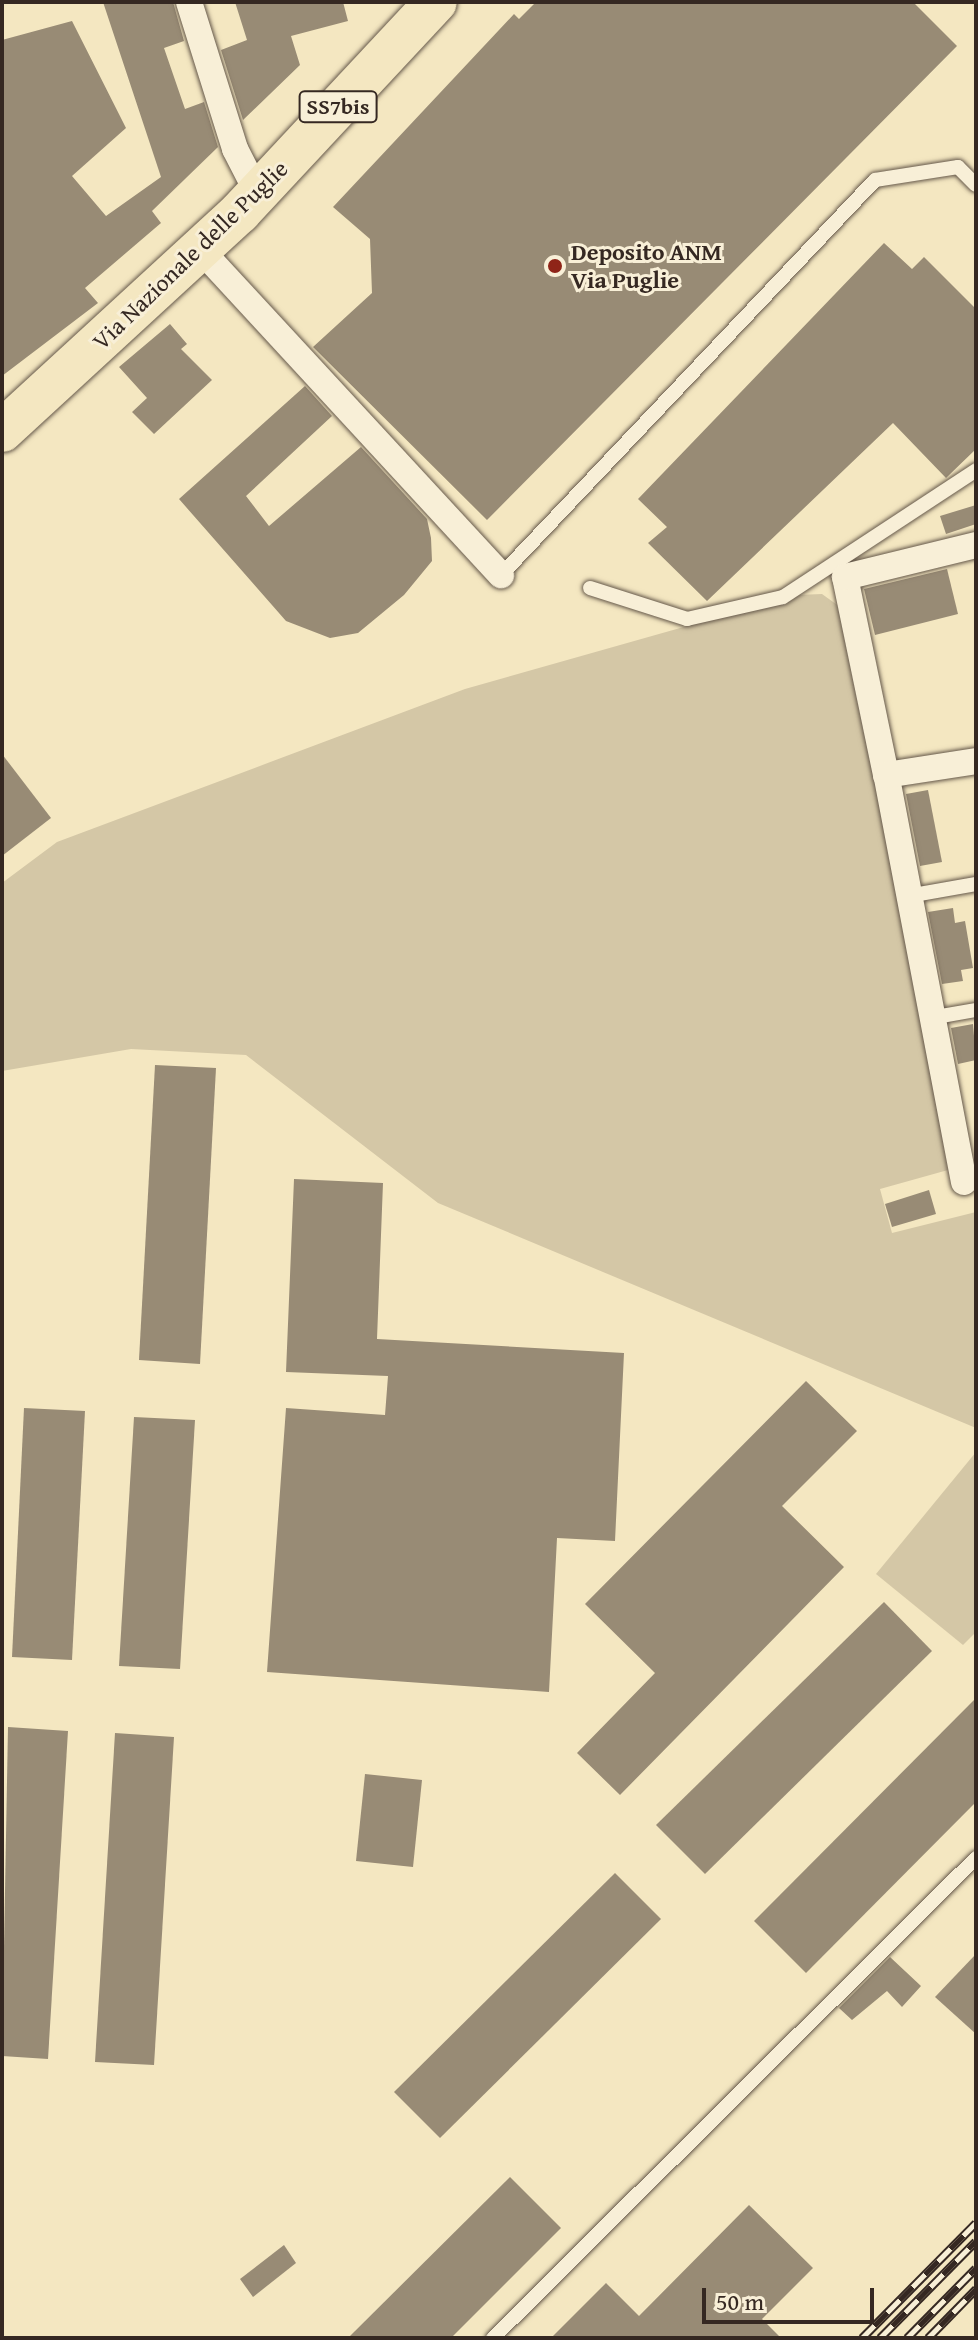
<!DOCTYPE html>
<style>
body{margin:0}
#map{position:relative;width:978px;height:2340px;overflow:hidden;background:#f4e7c1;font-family:"Gentium Book Plus",serif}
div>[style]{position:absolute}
.green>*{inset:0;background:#d4c7a6}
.building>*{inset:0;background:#988b75}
.roads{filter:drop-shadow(0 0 2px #65584a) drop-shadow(0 0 2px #65584a)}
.service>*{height:14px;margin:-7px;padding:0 7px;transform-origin:7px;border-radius:7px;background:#f8efd7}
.minor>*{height:26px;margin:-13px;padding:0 13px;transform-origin:13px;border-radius:13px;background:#f8efd7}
.primary>*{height:42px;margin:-21px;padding:0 21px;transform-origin:21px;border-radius:21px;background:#f4e7c1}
.rail>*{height:9px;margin-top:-4.5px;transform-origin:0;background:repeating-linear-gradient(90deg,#f8efd7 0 18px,#352822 0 36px);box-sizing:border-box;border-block:2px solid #352822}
.dots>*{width:22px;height:22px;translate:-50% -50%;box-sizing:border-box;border:4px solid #f8efd7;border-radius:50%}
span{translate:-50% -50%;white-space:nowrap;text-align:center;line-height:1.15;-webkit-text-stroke:6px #f8efd7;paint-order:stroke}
.shield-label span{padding:2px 6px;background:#f8efd7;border:2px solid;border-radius:6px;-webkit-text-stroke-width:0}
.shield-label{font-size:22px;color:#352822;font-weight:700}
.poi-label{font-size:24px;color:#352822;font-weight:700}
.left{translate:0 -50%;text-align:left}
.street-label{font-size:24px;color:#352822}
.frame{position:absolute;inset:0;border:4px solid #352822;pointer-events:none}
.scale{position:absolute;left:702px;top:2288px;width:172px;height:36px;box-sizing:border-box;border:4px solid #352822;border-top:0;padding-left:10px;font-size:24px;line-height:28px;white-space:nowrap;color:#352822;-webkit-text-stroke:6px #f8efd7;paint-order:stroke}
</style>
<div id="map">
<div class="green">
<i style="clip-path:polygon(822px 594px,847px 612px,948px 1170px,880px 1189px,892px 1233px,976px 1212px,976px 1428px,438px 1203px,246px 1055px,131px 1049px,2px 1071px,2px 883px,57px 842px,465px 689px,797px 595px)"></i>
<i style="clip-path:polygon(976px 1452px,976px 1632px,963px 1645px,876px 1574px)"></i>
</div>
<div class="building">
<i style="clip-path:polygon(103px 2px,173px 2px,184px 41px,164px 48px,185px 109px,204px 102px,218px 147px,152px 211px,161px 223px,85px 288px,98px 303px,2px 376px,2px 40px,72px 21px,126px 128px,72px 176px,106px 216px,161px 177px)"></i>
<i style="clip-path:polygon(235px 2px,343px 2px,348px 21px,291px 36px,300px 65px,243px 120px,221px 50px,247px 40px)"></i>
<i style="clip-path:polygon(536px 2px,913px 2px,957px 46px,487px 520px,313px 347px,372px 293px,370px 239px,333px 207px,514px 14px,519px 19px)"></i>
<i style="clip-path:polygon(884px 243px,912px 269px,924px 257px,976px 309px,976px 449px,946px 478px,893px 423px,707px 601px,648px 543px,667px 527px,638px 499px)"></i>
<i style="clip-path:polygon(170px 324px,187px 344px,181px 349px,212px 380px,154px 434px,132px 412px,147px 398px,119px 367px)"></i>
<i style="clip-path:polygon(305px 386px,332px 416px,246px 496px,269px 526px,361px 447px,427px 519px,431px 538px,432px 561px,404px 595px,358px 633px,330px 638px,286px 621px,179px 499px)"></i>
<i style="clip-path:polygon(976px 505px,976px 524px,946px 534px,940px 516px)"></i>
<i style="clip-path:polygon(947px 569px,958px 614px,875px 635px,864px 589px)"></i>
<i style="clip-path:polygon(2px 754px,51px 818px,2px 856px)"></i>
<i style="clip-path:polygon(928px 790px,942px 862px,920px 866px,906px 794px)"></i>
<i style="clip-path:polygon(953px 908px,955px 923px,965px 921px,973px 968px,961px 970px,963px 981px,942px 984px,928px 912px)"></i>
<i style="clip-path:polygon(973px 1024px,976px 1060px,958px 1064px,951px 1028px)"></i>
<i style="clip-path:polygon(155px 1065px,216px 1068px,200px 1364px,139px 1360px)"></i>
<i style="clip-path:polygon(294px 1179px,383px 1183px,377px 1339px,624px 1353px,615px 1541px,557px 1538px,549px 1692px,267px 1672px,286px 1408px,385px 1415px,388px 1376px,286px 1372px)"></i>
<i style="clip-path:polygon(929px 1190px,936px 1214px,892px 1227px,885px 1204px)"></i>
<i style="clip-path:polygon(806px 1381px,857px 1431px,782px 1506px,844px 1567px,620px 1795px,577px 1753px,655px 1673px,585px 1604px)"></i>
<i style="clip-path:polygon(24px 1408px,85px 1411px,72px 1660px,12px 1657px)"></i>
<i style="clip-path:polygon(134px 1417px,195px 1420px,180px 1669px,119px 1666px)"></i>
<i style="clip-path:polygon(884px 1602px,932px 1651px,705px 1874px,656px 1825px)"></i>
<i style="clip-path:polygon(976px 1698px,976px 1802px,806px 1973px,754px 1921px)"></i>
<i style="clip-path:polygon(8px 1727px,68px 1731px,48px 2059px,2px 2056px)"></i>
<i style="clip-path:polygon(115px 1733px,174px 1737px,154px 2065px,95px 2062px)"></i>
<i style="clip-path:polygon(365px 1774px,422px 1780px,413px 1867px,356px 1861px)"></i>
<i style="clip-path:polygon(615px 1873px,661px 1919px,440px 2138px,394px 2092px)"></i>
<i style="clip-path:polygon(976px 1954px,976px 2034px,935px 1997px)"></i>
<i style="clip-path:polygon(890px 1957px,921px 1986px,902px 2007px,887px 1991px,852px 2020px,839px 2008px)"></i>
<i style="clip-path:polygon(510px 2177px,561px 2228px,451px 2338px,348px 2338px)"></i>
<i style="clip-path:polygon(749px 2205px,813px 2268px,762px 2319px,781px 2338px,551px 2338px,606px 2283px,639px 2316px)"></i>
<i style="clip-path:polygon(284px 2245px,296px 2263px,253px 2297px,240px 2279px)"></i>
</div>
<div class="roads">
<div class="service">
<i style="left:501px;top:575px;width:544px;rotate:-46.56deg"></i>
<i style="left:875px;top:180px;width:84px;rotate:-8.9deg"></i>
<i style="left:958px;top:167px;width:25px;rotate:45deg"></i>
<i style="left:590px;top:588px;width:102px;rotate:17.7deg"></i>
<i style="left:687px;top:619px;width:98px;rotate:-12.9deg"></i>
<i style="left:783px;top:597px;width:231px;rotate:-33.3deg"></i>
<i style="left:908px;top:896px;width:69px;rotate:-10deg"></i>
<i style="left:930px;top:1018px;width:47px;rotate:-9.9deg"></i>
<i style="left:493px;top:2338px;width:681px;rotate:-44.82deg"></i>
</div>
<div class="minor">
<i style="left:189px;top:2px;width:154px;rotate:72.6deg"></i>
<i style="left:235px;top:149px;width:51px;rotate:62.9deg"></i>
<i style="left:200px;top:249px;width:444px;rotate:47.3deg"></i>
<i style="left:886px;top:775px;width:202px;rotate:-101.7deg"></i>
<i style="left:845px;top:577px;width:135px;rotate:-13.7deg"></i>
<i style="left:964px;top:1182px;width:414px;rotate:-100.8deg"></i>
<i style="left:886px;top:775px;width:91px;rotate:-8.8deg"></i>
</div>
<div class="primary">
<i style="left:2px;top:431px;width:323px;rotate:-42.6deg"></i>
<i style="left:240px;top:212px;width:287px;rotate:-47deg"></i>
</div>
</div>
<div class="rail">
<i style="left:862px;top:2338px;width:162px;rotate:-45.3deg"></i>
<i style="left:880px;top:2338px;width:136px;rotate:-45.3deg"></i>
<i style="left:907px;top:2338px;width:98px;rotate:-45.4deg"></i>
<i style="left:928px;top:2338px;width:69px;rotate:-45.6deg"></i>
</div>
<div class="dots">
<i style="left:555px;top:266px;background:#8f2418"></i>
</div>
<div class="shield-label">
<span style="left:338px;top:107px">SS7bis</span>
</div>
<div class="poi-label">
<span class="left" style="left:571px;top:266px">Deposito ANM<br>Via Puglie</span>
</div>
<div class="street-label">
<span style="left:190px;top:255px;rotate:-44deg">Via Nazionale delle Puglie</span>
</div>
<div class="frame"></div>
<div class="scale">50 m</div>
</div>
